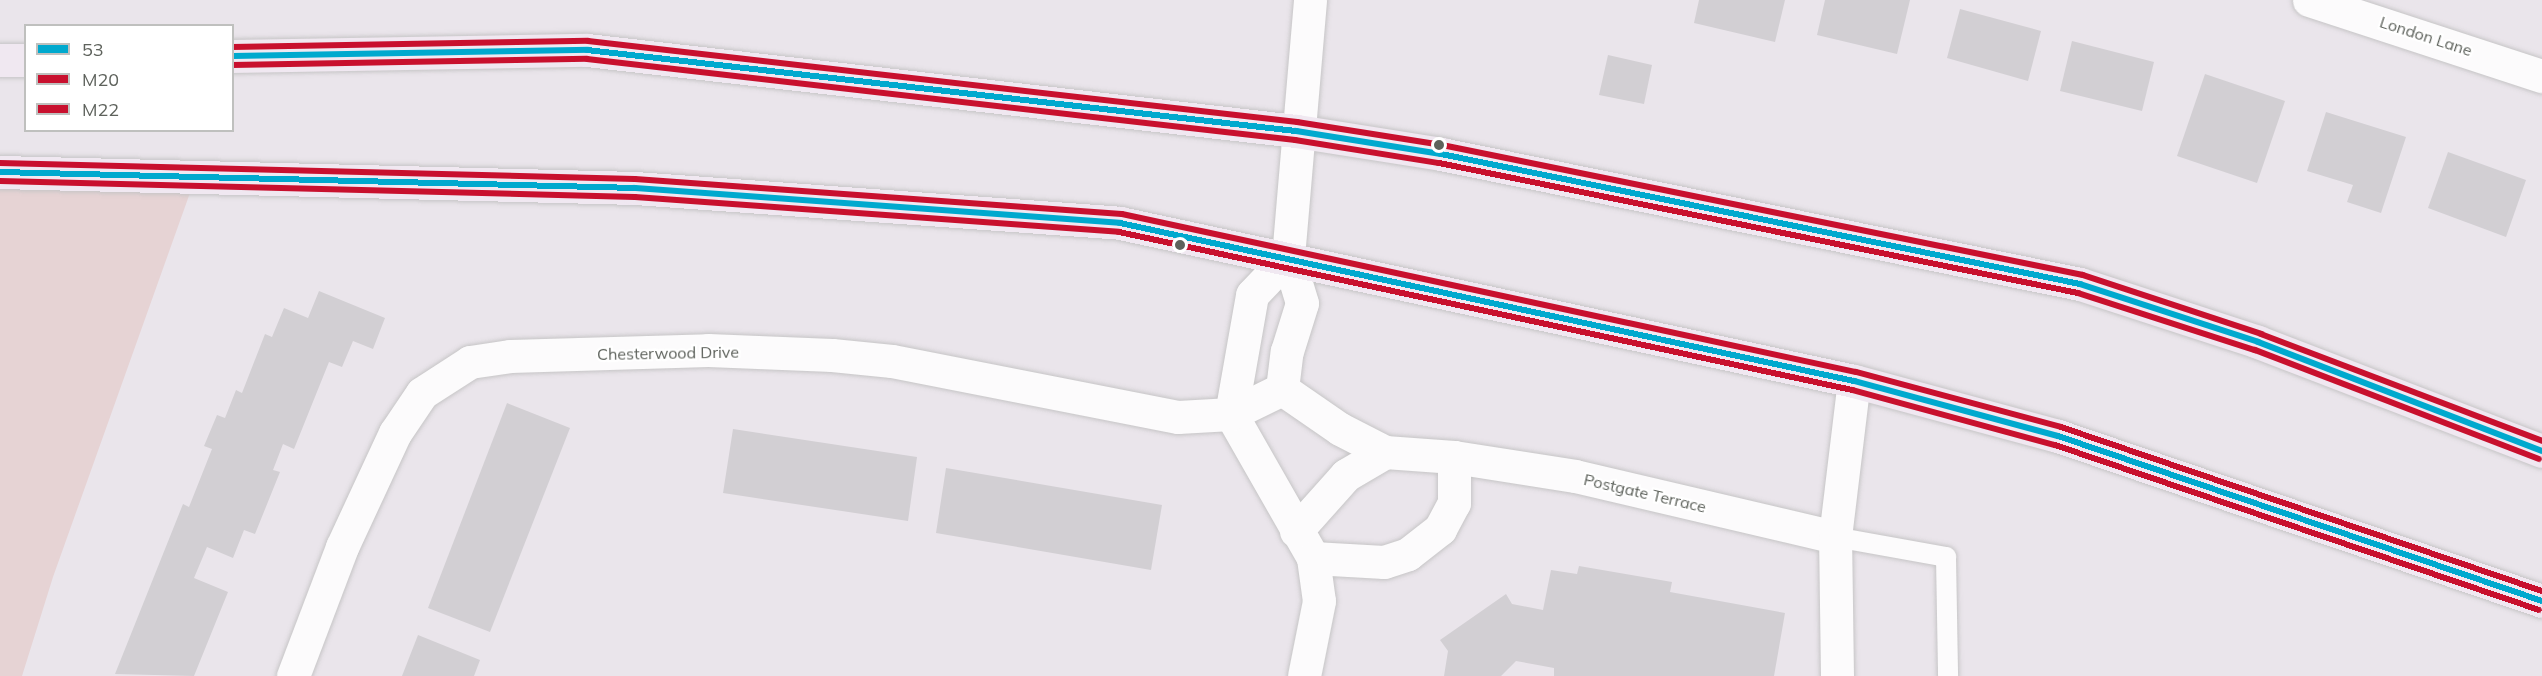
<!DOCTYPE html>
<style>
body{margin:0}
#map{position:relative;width:2542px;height:676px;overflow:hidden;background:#eae5eb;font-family:Mulish,sans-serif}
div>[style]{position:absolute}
.green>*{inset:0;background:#e6d3d4}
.building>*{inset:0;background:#d2cfd3}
.roads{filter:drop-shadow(0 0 2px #c6c5c6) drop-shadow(0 0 2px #c6c5c6)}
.lane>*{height:20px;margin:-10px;padding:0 10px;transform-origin:10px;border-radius:10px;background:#fcfbfc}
.street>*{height:33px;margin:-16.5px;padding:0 16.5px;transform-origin:16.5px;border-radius:16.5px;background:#fcfbfc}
.secondary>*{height:33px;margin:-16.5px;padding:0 16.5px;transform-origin:16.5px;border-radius:16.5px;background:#fcfbfc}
.primary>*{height:33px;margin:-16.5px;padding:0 16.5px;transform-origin:16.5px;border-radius:16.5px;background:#f0e8f1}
.bus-1>*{height:6px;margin:-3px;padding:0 3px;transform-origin:3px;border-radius:3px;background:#00a9ce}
.bus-2>*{height:6px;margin:-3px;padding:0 3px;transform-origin:3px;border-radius:3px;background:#c8102e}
.bus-3>*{height:6px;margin:-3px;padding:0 3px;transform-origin:3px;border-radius:3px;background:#c8102e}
.dots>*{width:16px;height:16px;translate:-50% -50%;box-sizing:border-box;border:3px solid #fff;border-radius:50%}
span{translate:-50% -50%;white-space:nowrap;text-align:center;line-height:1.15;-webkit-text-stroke:4.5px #fff;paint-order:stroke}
.street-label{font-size:16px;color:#5e625c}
.legend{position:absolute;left:24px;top:24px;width:210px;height:108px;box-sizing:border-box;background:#fff;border:2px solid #bfc0be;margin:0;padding:8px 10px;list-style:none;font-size:18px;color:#5e625c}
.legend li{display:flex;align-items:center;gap:12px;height:30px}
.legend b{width:30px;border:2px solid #bfc0be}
</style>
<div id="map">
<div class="green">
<i style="clip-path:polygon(0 172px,196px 176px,53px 577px,22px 676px,0 676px)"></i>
</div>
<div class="building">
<i style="clip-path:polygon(1699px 0,1785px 0,1775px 42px,1694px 23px)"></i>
<i style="clip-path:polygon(1825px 0,1910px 0,1897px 54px,1817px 35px)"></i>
<i style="clip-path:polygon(1960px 9px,2041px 31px,2028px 81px,1947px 58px)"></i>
<i style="clip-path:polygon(2072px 41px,2154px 62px,2142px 111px,2060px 91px)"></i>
<i style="clip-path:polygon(1608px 55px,1652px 65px,1644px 104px,1599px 95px)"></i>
<i style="clip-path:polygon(2205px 74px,2285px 101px,2257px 183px,2177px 156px)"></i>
<i style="clip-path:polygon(2326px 112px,2406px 137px,2381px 213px,2347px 202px,2353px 185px,2307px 171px)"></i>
<i style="clip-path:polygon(2448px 152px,2526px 180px,2506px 237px,2428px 208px)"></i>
<i style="clip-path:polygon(319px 291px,385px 318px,373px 349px,353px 341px,342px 367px,329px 362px,294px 449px,283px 444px,273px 470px,280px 472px,255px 534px,244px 530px,233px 558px,207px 547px,194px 578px,228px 592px,194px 676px,115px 674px,183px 504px,189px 507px,212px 449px,204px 446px,217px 415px,225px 418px,236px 390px,242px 393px,265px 334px,272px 337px,284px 308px,308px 318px)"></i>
<i style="clip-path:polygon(507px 403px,570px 428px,490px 632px,428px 608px)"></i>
<i style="clip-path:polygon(733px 429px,917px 457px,908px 521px,723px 493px)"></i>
<i style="clip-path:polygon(946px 468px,1162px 505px,1151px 570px,936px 533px)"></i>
<i style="clip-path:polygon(1579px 566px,1672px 582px,1670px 592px,1785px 613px,1774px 676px,1554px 676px,1554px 668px,1516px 661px,1501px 676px,1444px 676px,1448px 651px,1440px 640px,1506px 594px,1512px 604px,1543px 610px,1551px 570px,1577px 574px)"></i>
<i style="clip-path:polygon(418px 635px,480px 660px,474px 676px,402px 676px)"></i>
</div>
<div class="roads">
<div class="lane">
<i style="left:1835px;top:537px;width:113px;rotate:10.2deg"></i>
<i style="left:1946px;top:557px;width:119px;rotate:89deg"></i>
</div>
<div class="street">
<i style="left:2309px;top:0;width:245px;rotate:18.1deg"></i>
<i style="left:1282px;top:389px;width:38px;rotate:-83deg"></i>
<i style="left:1287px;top:351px;width:50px;rotate:-72.6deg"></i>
<i style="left:1302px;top:303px;width:48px;rotate:-106.9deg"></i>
<i style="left:1288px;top:257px;width:52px;rotate:133.5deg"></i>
<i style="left:1252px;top:295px;width:121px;rotate:100deg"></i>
<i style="left:1231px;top:414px;width:166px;rotate:60.3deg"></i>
<i style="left:1313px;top:558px;width:43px;rotate:82.1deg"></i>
<i style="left:1319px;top:601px;width:76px;rotate:101.3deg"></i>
<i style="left:1282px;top:389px;width:70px;rotate:34.6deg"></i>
<i style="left:1340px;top:429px;width:51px;rotate:27.1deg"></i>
<i style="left:1296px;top:531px;width:75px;rotate:-48.2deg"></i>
<i style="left:1346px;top:475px;width:45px;rotate:-30.5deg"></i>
<i style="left:1385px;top:452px;width:69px;rotate:4.1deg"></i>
<i style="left:1454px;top:457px;width:122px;rotate:8.9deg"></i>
<i style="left:1575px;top:476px;width:267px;rotate:13.2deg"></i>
<i style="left:1313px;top:558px;width:71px;rotate:3.2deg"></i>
<i style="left:1384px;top:562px;width:25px;rotate:-18deg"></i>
<i style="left:1408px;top:554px;width:41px;rotate:-38deg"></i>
<i style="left:1440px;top:529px;width:30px;rotate:-62deg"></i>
<i style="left:1454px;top:503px;width:46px;rotate:-90deg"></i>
<i style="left:293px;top:676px;width:138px;rotate:-69.2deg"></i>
<i style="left:342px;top:547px;width:126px;rotate:-65.1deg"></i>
<i style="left:395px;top:433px;width:48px;rotate:-56deg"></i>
<i style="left:422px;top:393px;width:57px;rotate:-32.9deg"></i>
<i style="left:470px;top:362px;width:40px;rotate:-8.5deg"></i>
<i style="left:510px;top:356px;width:198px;rotate:-1.7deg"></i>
<i style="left:708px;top:350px;width:124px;rotate:2.3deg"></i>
<i style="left:832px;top:355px;width:60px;rotate:5.7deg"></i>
<i style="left:892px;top:361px;width:291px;rotate:11.1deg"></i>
<i style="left:1178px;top:417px;width:53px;rotate:-3.2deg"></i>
<i style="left:1231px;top:414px;width:57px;rotate:-26.1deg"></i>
<i style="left:1837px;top:676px;width:139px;rotate:-90.8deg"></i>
<i style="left:1835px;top:537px;width:157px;rotate:-83.1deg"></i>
</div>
<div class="secondary">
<i style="left:1288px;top:257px;width:258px;rotate:-85.1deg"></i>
</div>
<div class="primary">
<i style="left:232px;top:56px;width:355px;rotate:-1deg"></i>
<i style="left:587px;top:50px;width:714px;rotate:6.52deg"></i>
<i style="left:1296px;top:131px;width:147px;rotate:9deg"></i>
<i style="left:1441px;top:154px;width:652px;rotate:11.5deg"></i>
<i style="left:2080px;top:284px;width:187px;rotate:18deg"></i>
<i style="left:2258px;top:342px;width:304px;rotate:21deg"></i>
<i style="left:0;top:60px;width:26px"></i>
<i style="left:0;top:172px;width:635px;rotate:1.44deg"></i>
<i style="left:635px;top:188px;width:486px;rotate:4.1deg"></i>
<i style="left:1120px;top:223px;width:751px;rotate:12.15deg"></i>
<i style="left:1854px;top:381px;width:211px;rotate:15.1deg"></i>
<i style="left:2058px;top:436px;width:511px;rotate:18.82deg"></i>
</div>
</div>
<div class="bus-1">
<i style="left:232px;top:56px;width:355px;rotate:-1deg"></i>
<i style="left:587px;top:50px;width:714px;rotate:6.52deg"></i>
<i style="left:1296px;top:131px;width:147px;rotate:9deg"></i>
<i style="left:1441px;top:154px;width:652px;rotate:11.5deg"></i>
<i style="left:2080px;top:284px;width:187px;rotate:18deg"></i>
<i style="left:2258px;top:342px;width:304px;rotate:21deg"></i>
<i style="left:0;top:172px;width:635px;rotate:1.44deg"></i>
<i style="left:635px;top:188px;width:486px;rotate:4.1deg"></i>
<i style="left:1120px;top:223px;width:751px;rotate:12.15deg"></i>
<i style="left:1854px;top:381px;width:211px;rotate:15.1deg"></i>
<i style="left:2058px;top:436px;width:511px;rotate:18.82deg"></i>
</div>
<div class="bus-2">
<i style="left:232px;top:65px;width:355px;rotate:-1deg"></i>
<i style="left:587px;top:59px;width:713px;rotate:6.53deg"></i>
<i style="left:1295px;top:140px;width:146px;rotate:9.1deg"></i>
<i style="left:1439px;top:163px;width:652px;rotate:11.5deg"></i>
<i style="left:2078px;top:293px;width:186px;rotate:17.9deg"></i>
<i style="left:2255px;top:350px;width:304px;rotate:21deg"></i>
<i style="left:0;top:181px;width:635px;rotate:1.44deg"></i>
<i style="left:635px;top:197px;width:485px;rotate:4.1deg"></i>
<i style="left:1119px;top:232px;width:750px;rotate:12.16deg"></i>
<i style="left:1852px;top:390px;width:210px;rotate:15.2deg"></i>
<i style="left:2055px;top:445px;width:511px;rotate:18.82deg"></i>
</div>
<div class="bus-3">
<i style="left:232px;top:47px;width:356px;rotate:-1deg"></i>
<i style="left:588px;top:41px;width:714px;rotate:6.52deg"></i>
<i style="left:1297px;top:122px;width:147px;rotate:9deg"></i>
<i style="left:1442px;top:145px;width:654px;rotate:11.46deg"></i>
<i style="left:2083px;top:275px;width:188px;rotate:18.3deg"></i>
<i style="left:2261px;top:334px;width:301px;rotate:20.8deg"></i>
<i style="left:0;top:163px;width:635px;rotate:1.44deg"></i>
<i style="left:635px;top:179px;width:488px;rotate:4.1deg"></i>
<i style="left:1122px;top:214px;width:751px;rotate:12.15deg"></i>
<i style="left:1856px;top:372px;width:212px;rotate:15deg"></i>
<i style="left:2061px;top:427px;width:508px;rotate:18.83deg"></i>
</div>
<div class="dots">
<i style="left:1439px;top:145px;background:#5e625c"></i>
<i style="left:1180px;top:245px;background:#5e625c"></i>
</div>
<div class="street-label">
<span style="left:2426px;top:36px;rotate:18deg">London Lane</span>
<span style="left:668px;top:353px;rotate:-1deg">Chesterwood Drive</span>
<span style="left:1645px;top:493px;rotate:13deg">Postgate Terrace</span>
</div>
<ul class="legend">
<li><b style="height:8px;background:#00a9ce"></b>53</li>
<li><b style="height:8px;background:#c8102e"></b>M20</li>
<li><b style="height:8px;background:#c8102e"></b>M22</li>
</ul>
</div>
